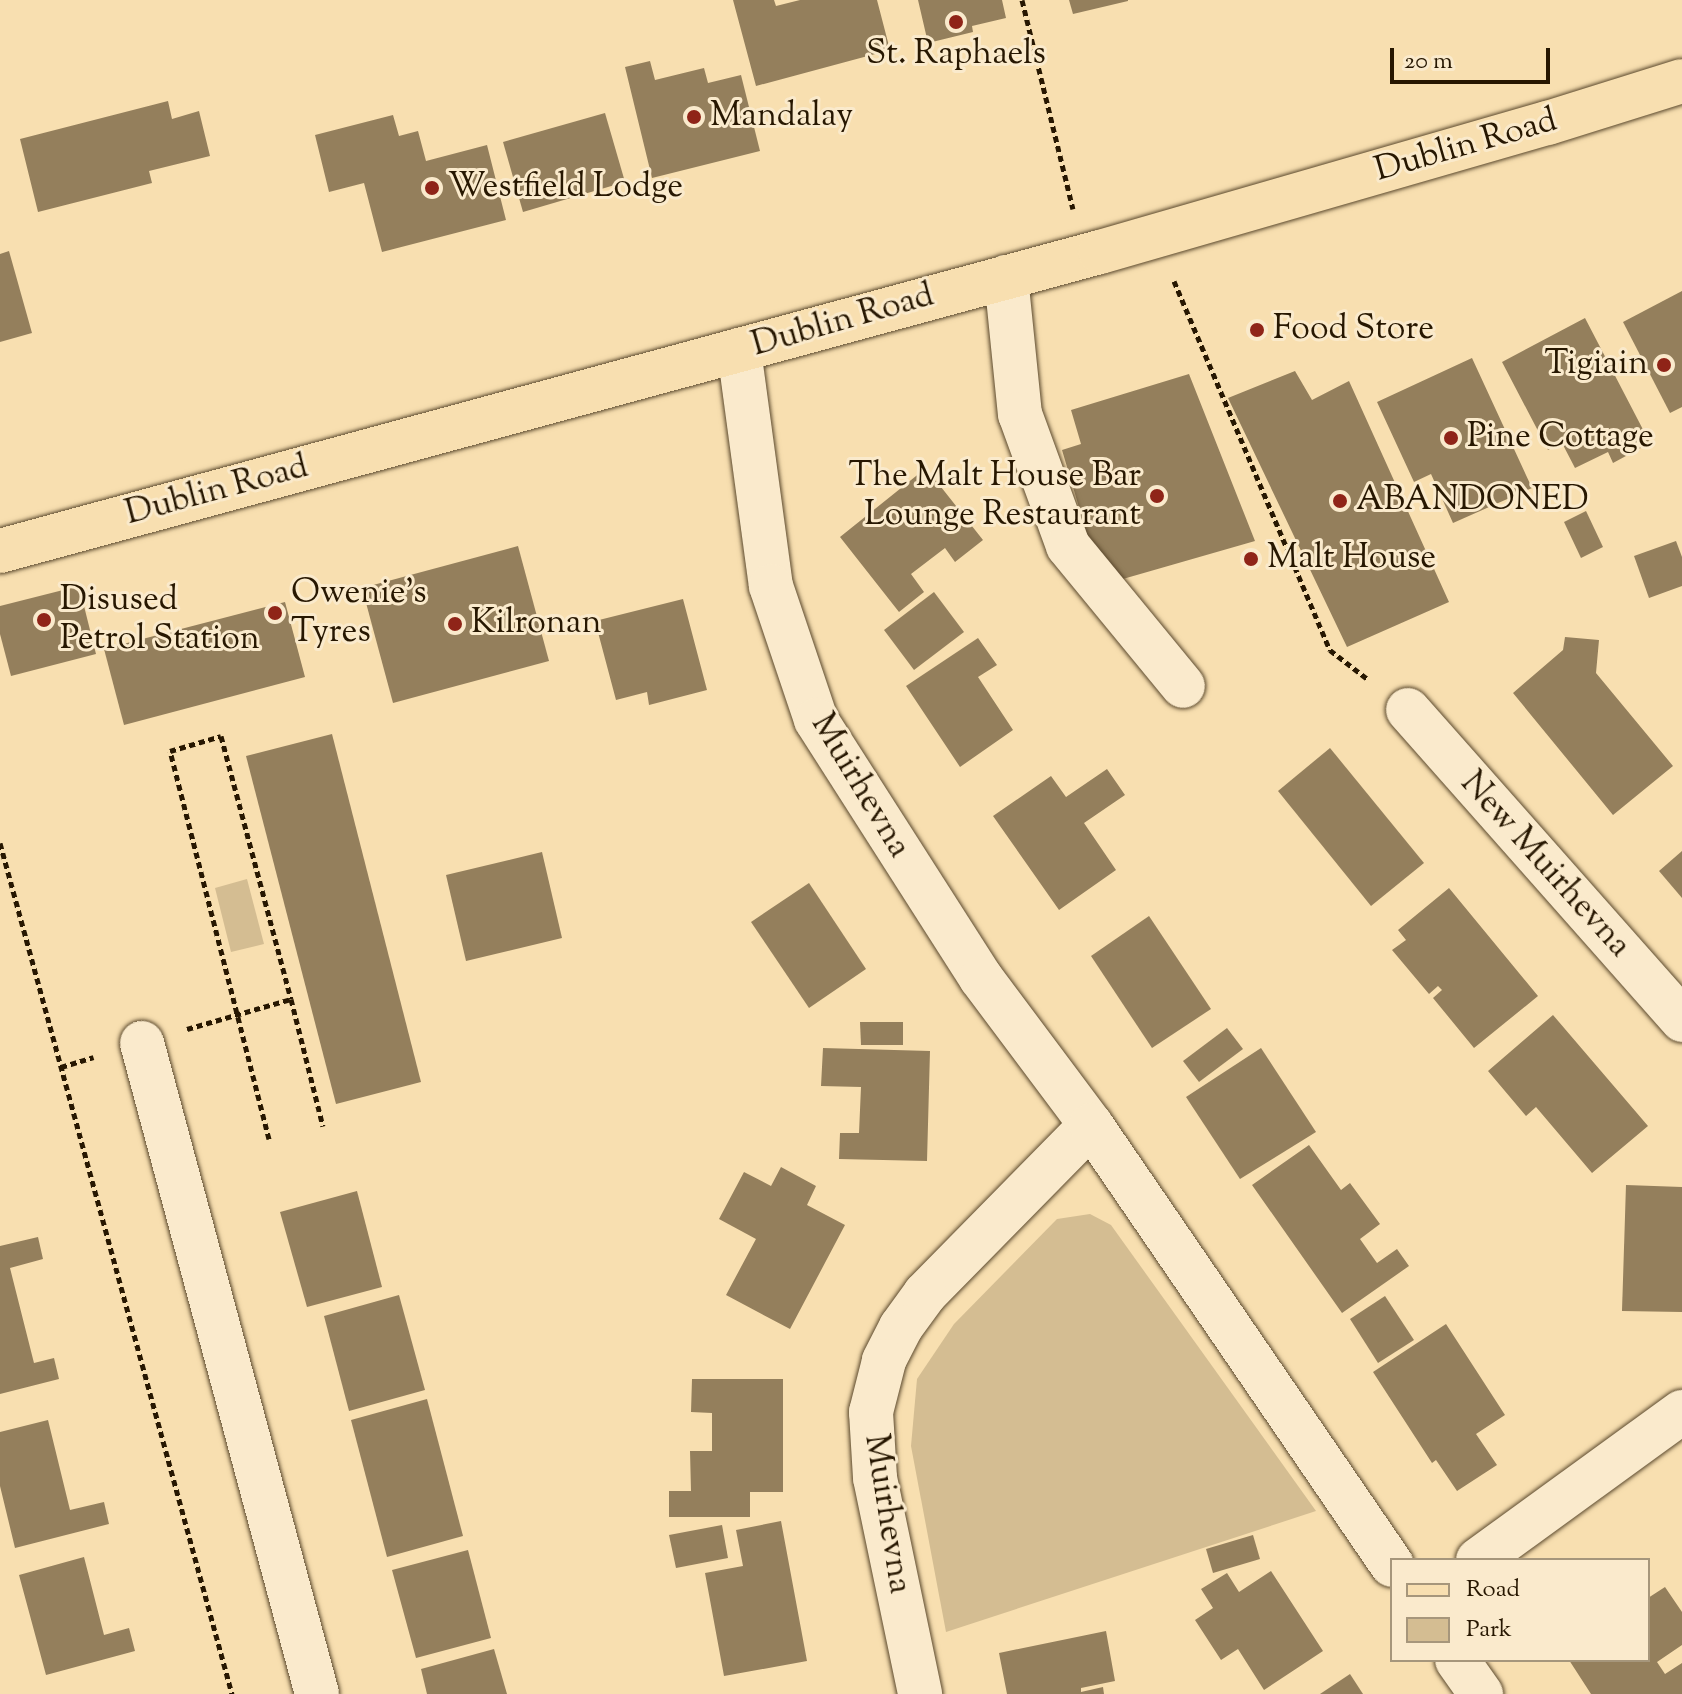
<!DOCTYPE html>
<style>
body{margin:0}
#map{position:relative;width:1682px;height:1694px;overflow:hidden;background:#f8dfb0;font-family:"Sorts Mill Goudy",serif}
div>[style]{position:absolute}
.green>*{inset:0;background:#d4bd92}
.building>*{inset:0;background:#947f5c}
.path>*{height:5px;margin-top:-2.5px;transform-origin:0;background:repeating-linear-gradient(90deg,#271701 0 6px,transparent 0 10px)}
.roads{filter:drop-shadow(0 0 2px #5b492d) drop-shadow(0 0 2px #5b492d)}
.minor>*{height:44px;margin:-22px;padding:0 22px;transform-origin:22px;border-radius:22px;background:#faeacc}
.major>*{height:44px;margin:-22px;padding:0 22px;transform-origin:22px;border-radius:22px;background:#f8dfb0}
.dots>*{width:22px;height:22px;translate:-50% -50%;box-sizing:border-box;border:4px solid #faeacc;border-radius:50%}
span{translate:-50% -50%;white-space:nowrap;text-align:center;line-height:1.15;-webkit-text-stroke:6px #faeacc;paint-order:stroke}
.poi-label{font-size:34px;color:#271701}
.left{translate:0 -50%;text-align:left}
.right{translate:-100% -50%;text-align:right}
.street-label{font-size:34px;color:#271701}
.legend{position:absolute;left:1390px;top:1558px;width:260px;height:104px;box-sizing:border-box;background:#faeacc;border:2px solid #a6967b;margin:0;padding:10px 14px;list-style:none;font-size:24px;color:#271701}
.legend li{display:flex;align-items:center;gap:16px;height:40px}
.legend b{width:40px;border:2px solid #a6967b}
.scale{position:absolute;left:1390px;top:48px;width:160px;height:36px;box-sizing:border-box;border:4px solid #271701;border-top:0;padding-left:10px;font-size:24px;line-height:28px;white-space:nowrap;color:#271701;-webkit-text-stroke:6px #faeacc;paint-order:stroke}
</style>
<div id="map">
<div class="green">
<i style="clip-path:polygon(247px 879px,264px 944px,231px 952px,215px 888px)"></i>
<i style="clip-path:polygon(1090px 1214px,1111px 1225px,1316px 1511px,946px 1632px,911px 1446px,917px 1379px,954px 1324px,1057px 1219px)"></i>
</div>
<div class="building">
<i style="clip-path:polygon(733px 0,774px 0,776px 6px,800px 0,877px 0,890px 50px,756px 86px)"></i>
<i style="clip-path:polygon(918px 0,1002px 0,1006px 18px,972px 26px,973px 32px,928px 43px)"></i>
<i style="clip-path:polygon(1069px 0,1128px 0,1128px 1px,1073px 14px)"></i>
<i style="clip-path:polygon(650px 61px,655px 80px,704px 68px,708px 83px,741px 75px,760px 151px,652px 178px,625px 67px)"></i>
<i style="clip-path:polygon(168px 101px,172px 119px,199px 111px,210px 156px,149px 171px,152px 183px,38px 212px,20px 139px)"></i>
<i style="clip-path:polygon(605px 113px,625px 182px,523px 212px,503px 142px)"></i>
<i style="clip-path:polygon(393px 115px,399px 136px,418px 131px,426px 161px,487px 145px,506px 220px,382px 252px,364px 183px,329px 192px,315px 135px)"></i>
<i style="clip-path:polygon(9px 251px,32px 333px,0 342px,0 254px)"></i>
<i style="clip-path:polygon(1682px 291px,1682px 407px,1670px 413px,1623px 322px)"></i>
<i style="clip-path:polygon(1585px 318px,1650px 443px,1613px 463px,1608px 452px,1575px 468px,1562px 443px,1548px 450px,1502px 362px)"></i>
<i style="clip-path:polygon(1472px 358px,1532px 488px,1453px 523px,1431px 474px,1414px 482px,1377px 402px)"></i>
<i style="clip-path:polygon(1295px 371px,1312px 400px,1349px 381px,1449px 602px,1347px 647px,1228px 398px)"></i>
<i style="clip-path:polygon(1189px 374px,1255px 541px,1102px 585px,1062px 450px,1081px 444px,1071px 410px)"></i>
<i style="clip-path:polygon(926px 468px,983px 540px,955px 562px,945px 548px,911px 574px,924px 592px,899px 612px,840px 537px)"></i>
<i style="clip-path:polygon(1586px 511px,1603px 547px,1581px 558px,1564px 522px)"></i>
<i style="clip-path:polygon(1676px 541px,1682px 557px,1682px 586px,1649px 598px,1634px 556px)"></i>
<i style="clip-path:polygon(518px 546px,549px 661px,393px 703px,362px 588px)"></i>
<i style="clip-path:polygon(79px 586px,96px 654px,11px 676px,0 634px,0 606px)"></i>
<i style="clip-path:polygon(934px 592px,964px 632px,914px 670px,884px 630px)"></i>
<i style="clip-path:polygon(683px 599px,707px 690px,649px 705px,647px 692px,616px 700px,595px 621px)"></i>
<i style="clip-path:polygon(285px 602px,305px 677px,124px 725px,104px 649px)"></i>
<i style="clip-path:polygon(1565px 637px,1599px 640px,1596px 673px,1673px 766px,1613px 815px,1513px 693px,1563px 650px)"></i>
<i style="clip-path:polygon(978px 638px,997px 665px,978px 677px,1013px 730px,960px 767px,906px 686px)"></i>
<i style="clip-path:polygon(332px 734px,421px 1082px,336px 1104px,246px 756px)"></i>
<i style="clip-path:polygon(1330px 748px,1424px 863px,1371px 906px,1278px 791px)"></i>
<i style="clip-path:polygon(1107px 769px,1125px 795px,1084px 823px,1116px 870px,1059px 910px,993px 816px,1051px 776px,1066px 797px)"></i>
<i style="clip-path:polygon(1682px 851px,1682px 898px,1659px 871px)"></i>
<i style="clip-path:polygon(542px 852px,562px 938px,466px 961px,446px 875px)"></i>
<i style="clip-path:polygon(809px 883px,866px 969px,809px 1008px,751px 922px)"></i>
<i style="clip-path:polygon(1449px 888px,1538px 996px,1474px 1048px,1433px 998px,1442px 990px,1438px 986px,1429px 994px,1392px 950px,1406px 940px,1398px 930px)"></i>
<i style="clip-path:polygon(1149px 916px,1211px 1009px,1152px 1048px,1091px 956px)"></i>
<i style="clip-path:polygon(1553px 1015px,1648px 1126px,1592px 1173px,1536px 1107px,1526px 1116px,1488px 1071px)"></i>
<i style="clip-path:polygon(860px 1022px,903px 1022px,903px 1045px,861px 1045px)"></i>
<i style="clip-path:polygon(1227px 1028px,1243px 1049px,1199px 1082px,1183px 1061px)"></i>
<i style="clip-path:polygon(823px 1048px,930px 1051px,927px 1161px,839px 1159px,840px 1133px,859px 1133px,861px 1087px,821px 1086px)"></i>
<i style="clip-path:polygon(1261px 1048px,1316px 1132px,1240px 1179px,1186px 1097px)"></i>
<i style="clip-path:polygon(1309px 1145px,1341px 1190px,1350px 1183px,1380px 1224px,1360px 1239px,1377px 1263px,1397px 1249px,1409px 1266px,1342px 1313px,1252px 1185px)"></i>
<i style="clip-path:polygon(781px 1167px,816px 1186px,807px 1205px,845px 1225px,790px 1329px,726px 1295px,756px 1239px,719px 1219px,744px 1172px,771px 1186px)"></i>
<i style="clip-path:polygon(1626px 1185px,1682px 1187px,1682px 1312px,1622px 1311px)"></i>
<i style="clip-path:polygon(357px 1191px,382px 1287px,307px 1307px,280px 1212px)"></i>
<i style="clip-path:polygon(38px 1237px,43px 1259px,10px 1268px,34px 1363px,54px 1358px,59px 1379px,0 1394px,0 1246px)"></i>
<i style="clip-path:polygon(399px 1295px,425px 1390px,349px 1411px,324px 1316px)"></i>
<i style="clip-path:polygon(1385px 1296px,1414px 1340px,1378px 1363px,1350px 1319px)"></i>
<i style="clip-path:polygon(1446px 1324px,1505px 1415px,1476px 1434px,1497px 1465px,1457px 1491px,1436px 1460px,1432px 1463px,1373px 1372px)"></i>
<i style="clip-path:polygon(692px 1379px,783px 1379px,783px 1492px,750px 1492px,750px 1517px,669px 1517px,669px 1491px,691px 1491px,690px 1451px,712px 1451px,712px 1413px,691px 1412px)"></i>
<i style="clip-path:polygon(427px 1399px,463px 1536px,387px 1557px,351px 1420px)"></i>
<i style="clip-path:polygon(48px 1420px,70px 1510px,104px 1502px,109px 1524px,15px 1548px,0 1486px,0 1432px)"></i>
<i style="clip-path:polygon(781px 1521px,807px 1661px,724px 1676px,705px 1573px,743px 1566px,736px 1530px)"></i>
<i style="clip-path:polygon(722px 1525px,728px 1558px,676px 1568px,669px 1535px)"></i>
<i style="clip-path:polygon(1253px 1535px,1260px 1559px,1213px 1573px,1206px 1549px)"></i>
<i style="clip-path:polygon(468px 1550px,491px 1638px,416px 1658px,392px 1570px)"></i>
<i style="clip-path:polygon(84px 1557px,104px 1635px,129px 1628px,135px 1651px,46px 1675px,19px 1575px)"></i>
<i style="clip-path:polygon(1271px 1571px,1323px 1651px,1264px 1690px,1238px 1649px,1221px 1660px,1195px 1620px,1213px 1608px,1201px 1589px,1227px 1573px,1239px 1592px)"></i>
<i style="clip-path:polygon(1665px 1587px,1682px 1612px,1682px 1645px,1657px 1662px,1665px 1674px,1682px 1663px,1682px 1694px,1591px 1694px,1569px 1660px,1648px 1660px,1648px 1598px)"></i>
<i style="clip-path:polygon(1106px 1631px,1115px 1681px,1081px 1688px,1081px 1692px,1103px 1687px,1104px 1694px,1007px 1694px,999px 1653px)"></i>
<i style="clip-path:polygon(494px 1649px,507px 1694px,427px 1694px,421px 1669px)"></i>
<i style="clip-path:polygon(1350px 1674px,1363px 1694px,1320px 1694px)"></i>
</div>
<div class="path">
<i style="left:1022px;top:0;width:215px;rotate:76.3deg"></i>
<i style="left:1174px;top:281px;width:401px;rotate:67.1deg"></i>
<i style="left:1330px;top:650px;width:49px;rotate:37.6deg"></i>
<i style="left:0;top:843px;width:882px;rotate:74.75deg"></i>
<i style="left:187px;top:1029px;width:108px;rotate:-16.1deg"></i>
<i style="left:291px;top:999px;width:131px;rotate:75.9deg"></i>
<i style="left:61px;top:1067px;width:34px;rotate:-17deg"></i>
<i style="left:269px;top:1139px;width:400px;rotate:-104.3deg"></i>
<i style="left:170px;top:751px;width:53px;rotate:-16.4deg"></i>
<i style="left:221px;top:736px;width:272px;rotate:75.1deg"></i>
</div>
<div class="roads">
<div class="minor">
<i style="left:1006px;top:277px;width:138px;rotate:84.2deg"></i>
<i style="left:1020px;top:414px;width:140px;rotate:70deg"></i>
<i style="left:1068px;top:546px;width:181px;rotate:50.6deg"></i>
<i style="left:739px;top:350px;width:238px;rotate:82.3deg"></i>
<i style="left:771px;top:586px;width:141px;rotate:71.4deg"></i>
<i style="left:816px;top:720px;width:306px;rotate:57.4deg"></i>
<i style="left:981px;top:978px;width:184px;rotate:53.2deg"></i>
<i style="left:1091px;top:1125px;width:237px;rotate:134.5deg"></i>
<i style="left:925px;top:1294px;width:41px;rotate:126deg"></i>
<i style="left:901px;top:1327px;width:38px;rotate:117deg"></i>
<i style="left:884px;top:1361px;width:53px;rotate:104.3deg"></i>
<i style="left:871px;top:1412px;width:66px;rotate:86.5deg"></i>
<i style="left:875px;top:1478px;width:221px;rotate:78.2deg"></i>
<i style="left:1408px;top:710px;width:414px;rotate:48.5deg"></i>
<i style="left:142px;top:1043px;width:674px;rotate:74.95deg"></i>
<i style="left:1091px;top:1125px;width:533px;rotate:55.62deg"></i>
<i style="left:1478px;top:1560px;width:252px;rotate:-36deg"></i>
<i style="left:1457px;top:1660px;width:42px;rotate:54.8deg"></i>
</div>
<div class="major">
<i style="left:0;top:551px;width:1140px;rotate:-15.21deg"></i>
<i style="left:1100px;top:252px;width:466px;rotate:-16.1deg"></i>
<i style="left:1548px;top:123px;width:140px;rotate:-17.4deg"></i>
</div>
</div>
<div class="dots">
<i style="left:956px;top:22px;background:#8f2418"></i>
<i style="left:694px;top:117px;background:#8f2418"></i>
<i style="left:432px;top:188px;background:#8f2418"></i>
<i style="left:1257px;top:330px;background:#8f2418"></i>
<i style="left:1664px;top:365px;background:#8f2418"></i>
<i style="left:1451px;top:438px;background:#8f2418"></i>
<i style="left:1157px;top:496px;background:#8f2418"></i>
<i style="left:1340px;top:501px;background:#8f2418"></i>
<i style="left:1251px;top:559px;background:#8f2418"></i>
<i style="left:275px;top:613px;background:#8f2418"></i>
<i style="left:44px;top:620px;background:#8f2418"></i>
<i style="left:455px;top:624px;background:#8f2418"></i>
</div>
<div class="poi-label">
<span style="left:956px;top:55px">St. Raphaels</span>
<span class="left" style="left:710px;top:117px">Mandalay</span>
<span class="left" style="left:448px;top:188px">Westfield Lodge</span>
<span class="left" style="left:1273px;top:330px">Food Store</span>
<span class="right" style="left:1648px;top:365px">Tigiain</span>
<span class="left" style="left:1467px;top:438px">Pine Cottage</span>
<span class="right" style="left:1141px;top:496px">The Malt House Bar<br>Lounge Restaurant</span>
<span class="left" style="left:1356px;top:501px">ABANDONED</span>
<span class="left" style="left:1267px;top:559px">Malt House</span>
<span class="left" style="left:291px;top:613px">Owenie's<br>Tyres</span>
<span class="left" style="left:60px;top:620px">Disused<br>Petrol Station</span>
<span class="left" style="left:471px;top:624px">Kilronan</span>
</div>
<div class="street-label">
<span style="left:1466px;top:146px;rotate:-16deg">Dublin Road</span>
<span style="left:843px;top:321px;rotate:-16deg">Dublin Road</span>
<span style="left:217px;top:491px;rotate:-15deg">Dublin Road</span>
<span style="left:860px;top:786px;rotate:59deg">Muirhevna</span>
<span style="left:1545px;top:865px;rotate:48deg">New Muirhevna</span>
<span style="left:887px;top:1514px;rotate:81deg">Muirhevna</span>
</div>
<ul class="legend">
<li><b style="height:10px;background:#f8dfb0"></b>Road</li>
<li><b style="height:22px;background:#d4bd92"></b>Park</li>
</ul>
<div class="scale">20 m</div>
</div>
